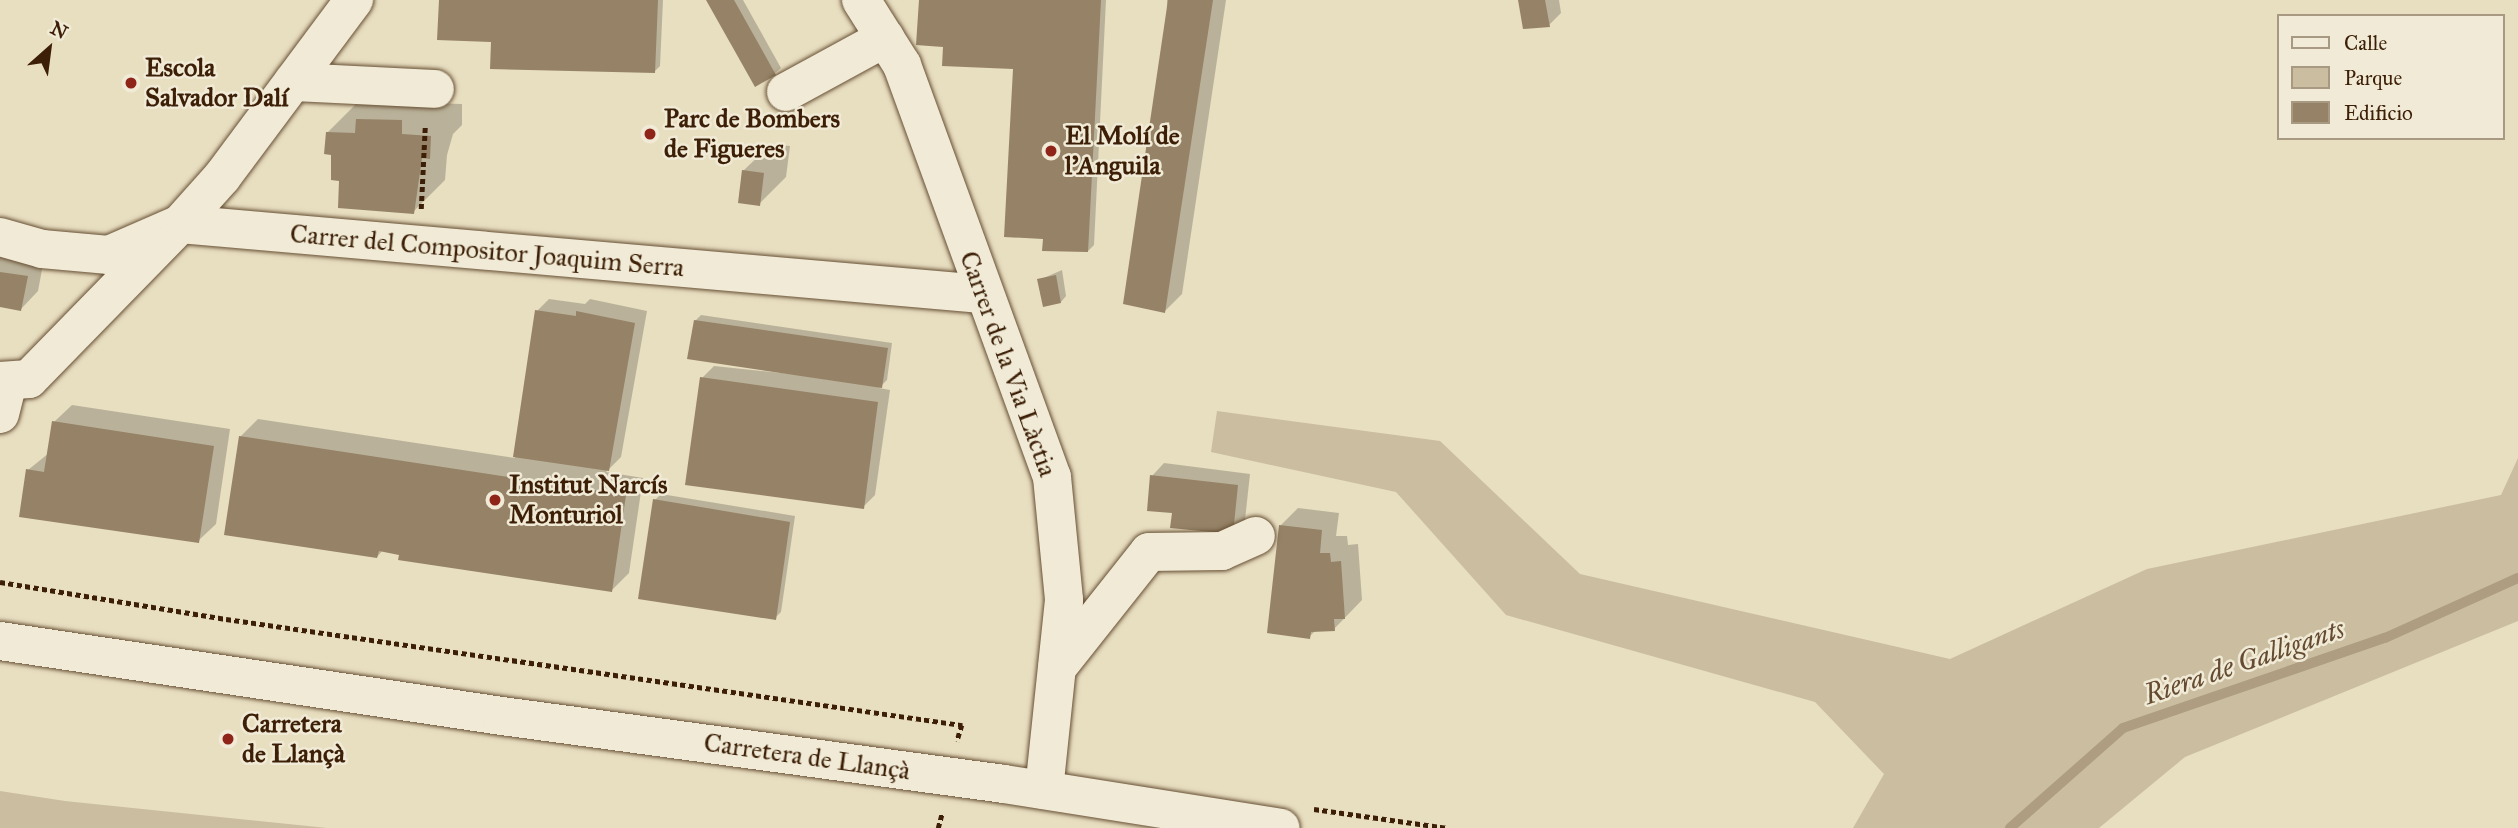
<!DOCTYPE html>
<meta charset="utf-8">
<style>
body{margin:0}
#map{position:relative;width:2518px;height:828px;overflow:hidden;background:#e8dec0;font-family:"IM FELL Great Primer",serif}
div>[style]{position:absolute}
.green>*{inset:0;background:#cbbea0}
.shadow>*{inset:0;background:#0003}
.stream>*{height:10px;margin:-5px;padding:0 5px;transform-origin:5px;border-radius:5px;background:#ae9d81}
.building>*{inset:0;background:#958267}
.path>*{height:4.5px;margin-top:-2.25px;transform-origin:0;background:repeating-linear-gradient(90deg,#3c1f06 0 5px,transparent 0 8.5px)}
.roads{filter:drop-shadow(0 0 2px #674f34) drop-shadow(0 0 2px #674f34)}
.minor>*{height:38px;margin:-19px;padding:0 19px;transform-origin:19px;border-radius:19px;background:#f0ead6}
.dots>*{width:19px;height:19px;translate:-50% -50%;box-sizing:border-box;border:4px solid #f0ead6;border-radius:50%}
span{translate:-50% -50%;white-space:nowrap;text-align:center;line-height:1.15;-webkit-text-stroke:5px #f0ead6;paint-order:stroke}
.poi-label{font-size:26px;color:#3c1f06;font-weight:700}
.left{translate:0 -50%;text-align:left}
.street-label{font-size:26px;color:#3c1f06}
.water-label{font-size:28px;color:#644b31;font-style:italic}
.legend{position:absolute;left:2277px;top:14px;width:228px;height:126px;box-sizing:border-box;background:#f0ead6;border:2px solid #a89983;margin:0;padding:9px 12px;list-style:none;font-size:21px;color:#3c1f06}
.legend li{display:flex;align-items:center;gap:14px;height:35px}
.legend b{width:35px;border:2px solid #a89983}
.north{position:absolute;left:14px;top:14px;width:70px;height:70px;-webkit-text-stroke:5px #f0ead6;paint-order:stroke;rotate:28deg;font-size:19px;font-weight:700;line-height:28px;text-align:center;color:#3c1f06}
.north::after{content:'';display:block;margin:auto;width:24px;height:32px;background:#3c1f06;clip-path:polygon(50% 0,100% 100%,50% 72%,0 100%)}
</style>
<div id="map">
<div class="green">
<i style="clip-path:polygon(1217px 411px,1440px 441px,1580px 574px,1950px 659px,2147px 569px,2501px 495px,2518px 458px,2518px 621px,2185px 757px,2099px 828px,1853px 828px,1884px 774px,1815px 702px,1506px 615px,1396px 492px,1211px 452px)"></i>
<i style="clip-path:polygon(0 791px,65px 801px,327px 828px,0 828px)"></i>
</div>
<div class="shadow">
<i style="clip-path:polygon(441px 0,663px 0,660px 66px,654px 72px,492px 41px)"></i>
<i style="clip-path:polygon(708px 0,743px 0,781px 68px,775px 73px,755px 84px)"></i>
<i style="clip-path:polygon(920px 0,1106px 0,1094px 245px,1088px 251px,1045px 238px,1015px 68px,945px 46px)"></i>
<i style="clip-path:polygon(1167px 0,1226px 0,1182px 294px,1165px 311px)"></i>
<i style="clip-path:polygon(1520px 0,1559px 0,1561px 13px,1549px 25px)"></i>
<i style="clip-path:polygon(359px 101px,462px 104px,462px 125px,453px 134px,447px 155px,445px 180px,413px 212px,341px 179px,327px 133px)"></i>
<i style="clip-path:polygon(771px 144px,790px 146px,786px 177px,759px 204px,743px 171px)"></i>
<i style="clip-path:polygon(0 252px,44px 259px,38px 291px,21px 309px,0 305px)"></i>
<i style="clip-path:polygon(1062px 270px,1066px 296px,1061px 302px,1039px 280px)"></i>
<i style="clip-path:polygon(549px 299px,585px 304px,590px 299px,647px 311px,621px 457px,606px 472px,643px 478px,629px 573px,611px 591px,383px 550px,377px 557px,240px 437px,258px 419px,515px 458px,537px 311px)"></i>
<i style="clip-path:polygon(701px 315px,892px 343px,887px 380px,879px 388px,890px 390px,875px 495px,863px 507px,702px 378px,714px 366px,821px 377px,695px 321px)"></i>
<i style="clip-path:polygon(72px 405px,230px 429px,216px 524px,198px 541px,28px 470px,49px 453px,54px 422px)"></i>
<i style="clip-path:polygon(1164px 463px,1250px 474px,1245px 520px,1233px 532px,1174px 512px,1152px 476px)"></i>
<i style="clip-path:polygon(661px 494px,795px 516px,781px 612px,775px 618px,655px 500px)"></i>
<i style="clip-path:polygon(1298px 508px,1339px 513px,1336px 536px,1347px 536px,1348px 545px,1358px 544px,1362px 600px,1334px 629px,1316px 630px,1309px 637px,1280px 526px)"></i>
</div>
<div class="stream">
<i style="left:2010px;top:828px;width:151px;rotate:-41.5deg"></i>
<i style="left:2123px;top:728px;width:277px;rotate:-19deg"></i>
<i style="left:2385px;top:638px;width:146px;rotate:-24.3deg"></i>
</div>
<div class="building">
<i style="clip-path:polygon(439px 0,658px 0,655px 73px,490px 69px,491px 42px,437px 40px)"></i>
<i style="clip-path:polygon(706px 0,734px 0,776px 75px,755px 87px)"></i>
<i style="clip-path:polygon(919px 0,1101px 0,1088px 252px,1042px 251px,1043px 239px,1004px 237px,1013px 69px,942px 66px,943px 47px,916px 45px)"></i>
<i style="clip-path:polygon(1168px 0,1213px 0,1165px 313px,1123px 304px)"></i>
<i style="clip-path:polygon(1518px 0,1545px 0,1550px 27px,1523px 29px)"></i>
<i style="clip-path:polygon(356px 119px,402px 120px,402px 134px,431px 136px,430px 159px,422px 158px,414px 214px,338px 208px,339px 181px,331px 180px,331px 155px,324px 154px,326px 132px,355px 133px)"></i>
<i style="clip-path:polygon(742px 170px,764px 173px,760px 206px,738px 203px)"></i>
<i style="clip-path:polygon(0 272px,28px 276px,21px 311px,0 307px)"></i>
<i style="clip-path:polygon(1056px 275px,1061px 303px,1043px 307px,1037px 279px)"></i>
<i style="clip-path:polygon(535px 310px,576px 316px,576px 311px,635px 323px,609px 471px,513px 457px)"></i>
<i style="clip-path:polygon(694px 320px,888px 348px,882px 388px,687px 359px)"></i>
<i style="clip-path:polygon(700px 377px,878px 402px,864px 509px,685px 485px)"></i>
<i style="clip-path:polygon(52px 421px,214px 446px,199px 543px,19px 517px,26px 469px,44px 472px)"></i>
<i style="clip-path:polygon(239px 436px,626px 495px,612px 592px,398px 560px,399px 555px,379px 551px,377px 558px,224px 535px)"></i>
<i style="clip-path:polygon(1150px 475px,1238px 485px,1233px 534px,1170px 528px,1172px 513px,1147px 511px)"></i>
<i style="clip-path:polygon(653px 499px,790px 522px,776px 620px,638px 599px)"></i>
<i style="clip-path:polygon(1279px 525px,1322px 530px,1320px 553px,1330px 553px,1331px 562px,1341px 561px,1345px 619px,1334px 619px,1335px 631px,1311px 632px,1310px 639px,1267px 633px)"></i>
</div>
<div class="path">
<i style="left:421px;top:209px;width:82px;rotate:-87.2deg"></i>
<i style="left:0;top:582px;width:229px;rotate:9.3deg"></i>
<i style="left:226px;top:619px;width:744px;rotate:8.2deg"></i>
<i style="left:962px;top:725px;width:17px;rotate:107deg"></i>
<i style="left:1314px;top:809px;width:135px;rotate:8.1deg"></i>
<i style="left:938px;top:828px;width:16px;rotate:-75deg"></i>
</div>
<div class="roads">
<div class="minor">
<i style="left:861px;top:0;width:77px;rotate:57.8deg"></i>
<i style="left:902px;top:65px;width:438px;rotate:70deg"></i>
<i style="left:1052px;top:477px;width:124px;rotate:84.4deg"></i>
<i style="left:1064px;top:600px;width:191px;rotate:96deg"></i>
<i style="left:293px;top:82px;width:142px;rotate:2.8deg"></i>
<i style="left:786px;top:92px;width:113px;rotate:-28.6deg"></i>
<i style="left:0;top:237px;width:44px;rotate:15.9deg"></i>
<i style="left:42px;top:249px;width:67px;rotate:5.1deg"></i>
<i style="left:109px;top:255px;width:77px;rotate:-23.6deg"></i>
<i style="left:180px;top:224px;width:805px;rotate:4.99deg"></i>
<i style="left:0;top:381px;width:29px;rotate:-4deg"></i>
<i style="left:29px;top:379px;width:216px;rotate:-45.7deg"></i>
<i style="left:180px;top:224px;width:63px;rotate:-48.2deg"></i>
<i style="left:222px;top:177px;width:221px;rotate:-53.3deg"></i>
<i style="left:0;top:414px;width:32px;rotate:-76deg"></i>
<i style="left:0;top:641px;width:508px;rotate:8.5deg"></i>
<i style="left:502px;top:716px;width:507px;rotate:7.71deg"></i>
<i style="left:1004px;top:784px;width:280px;rotate:9deg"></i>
<i style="left:1057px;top:668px;width:148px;rotate:-51.6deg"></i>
<i style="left:1149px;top:552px;width:73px;rotate:-0.8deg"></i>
<i style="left:1222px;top:551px;width:37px;rotate:-24deg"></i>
</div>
</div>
<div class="dots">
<i style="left:131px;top:83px;background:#8f2418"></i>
<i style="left:650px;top:134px;background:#8f2418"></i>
<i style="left:1051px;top:151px;background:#8f2418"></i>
<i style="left:495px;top:500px;background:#8f2418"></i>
<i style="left:228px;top:739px;background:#8f2418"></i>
</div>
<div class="poi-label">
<span class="left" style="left:145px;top:83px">Escola<br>Salvador Dalí</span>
<span class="left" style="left:664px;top:134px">Parc de Bombers<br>de Figueres</span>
<span class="left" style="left:1065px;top:151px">El Molí de<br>l'Anguila</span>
<span class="left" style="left:509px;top:500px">Institut Narcís<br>Monturiol</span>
<span class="left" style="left:242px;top:739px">Carretera<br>de Llançà</span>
</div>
<div class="street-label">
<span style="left:487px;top:251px;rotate:5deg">Carrer del Compositor Joaquim Serra</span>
<span style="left:1008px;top:364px;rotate:70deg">Carrer de la Via Làctia</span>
<span style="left:807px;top:757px;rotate:8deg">Carretera de Llançà</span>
</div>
<div class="water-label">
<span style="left:2244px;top:662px;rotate:-19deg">Riera de Galligants</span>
</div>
<ul class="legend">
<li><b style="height:9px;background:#f0ead6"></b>Calle</li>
<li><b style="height:19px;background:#cbbea0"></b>Parque</li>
<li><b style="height:19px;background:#958267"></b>Edificio</li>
</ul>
<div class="north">N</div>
</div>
